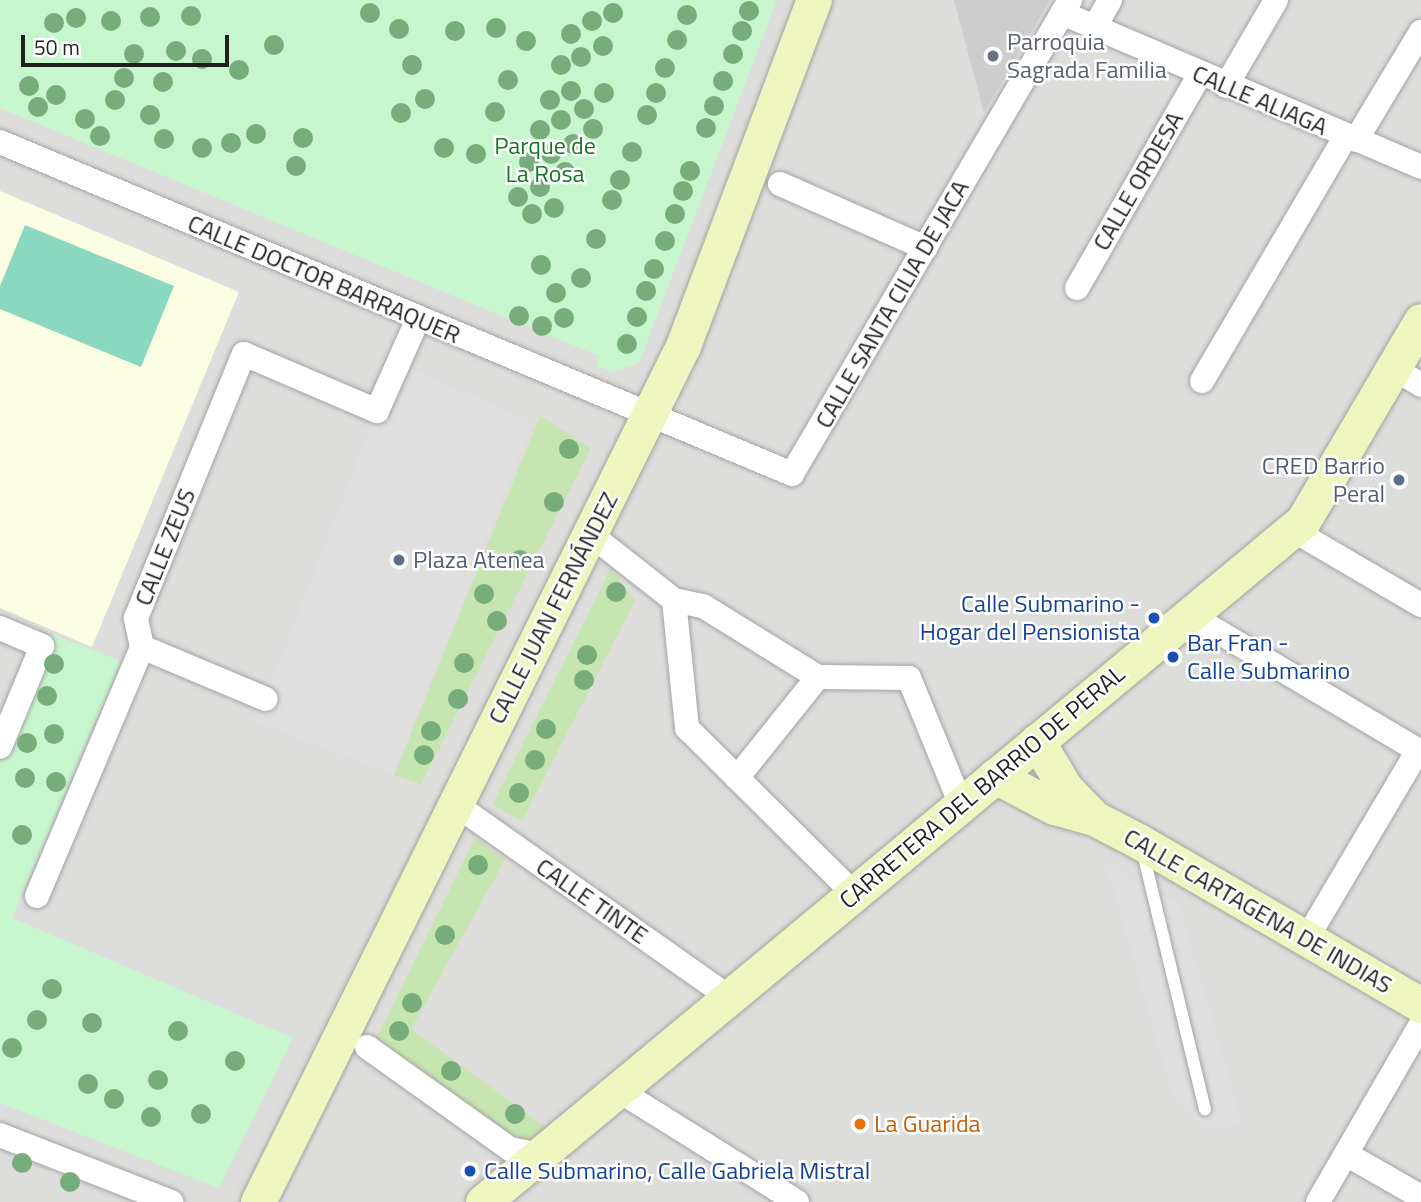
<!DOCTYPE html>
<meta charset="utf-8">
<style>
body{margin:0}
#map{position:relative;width:1421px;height:1202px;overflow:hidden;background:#efede7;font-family:"Titillium Web",sans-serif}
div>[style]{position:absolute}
.residential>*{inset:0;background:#dddddc}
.education>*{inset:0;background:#fbfde2}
.religious>*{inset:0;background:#cdcdcd}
.grass>*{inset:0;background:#c7e5b0}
.park>*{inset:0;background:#c7f6ce}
.pitch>*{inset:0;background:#8bd8c0}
.parking>*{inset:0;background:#dfdfdf}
.roads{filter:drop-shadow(0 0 2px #a3a3a3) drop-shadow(0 0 2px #a3a3a3)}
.lane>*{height:12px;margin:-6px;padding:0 6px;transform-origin:6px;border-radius:6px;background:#fff}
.street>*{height:24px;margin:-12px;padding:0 12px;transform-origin:12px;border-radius:12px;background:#fff}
.secondary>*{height:35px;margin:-17.5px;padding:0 17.5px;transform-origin:17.5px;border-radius:17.5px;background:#eef5bf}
.trees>*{width:20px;height:20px;margin:-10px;border-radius:50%;background:#77ac7b}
.dots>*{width:19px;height:19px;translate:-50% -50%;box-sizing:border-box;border:4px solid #fff;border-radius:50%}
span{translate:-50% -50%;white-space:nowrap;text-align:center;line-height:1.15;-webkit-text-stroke:5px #fff;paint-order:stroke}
.worship-label{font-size:24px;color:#5b616d}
.left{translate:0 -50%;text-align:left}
.street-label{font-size:24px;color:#1f1f1f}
.park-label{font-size:24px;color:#147723}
.service-label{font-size:24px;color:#4e5e75}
.right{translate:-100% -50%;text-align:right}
.transit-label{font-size:24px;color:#164399}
.food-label{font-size:24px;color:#c56008}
.scale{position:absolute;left:21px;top:35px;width:208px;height:32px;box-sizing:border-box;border:4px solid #1f1f1f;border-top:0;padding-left:9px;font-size:21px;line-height:24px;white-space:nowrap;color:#1f1f1f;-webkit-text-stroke:5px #fff;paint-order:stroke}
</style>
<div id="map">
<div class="residential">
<i style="clip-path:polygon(0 0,1421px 0,1421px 1202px,0 1202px)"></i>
</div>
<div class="education">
<i style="clip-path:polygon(0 191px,239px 292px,92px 647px,0 608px)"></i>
</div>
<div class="religious">
<i style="clip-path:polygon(954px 0,1050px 0,984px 113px)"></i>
</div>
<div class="grass">
<i style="clip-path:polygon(540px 416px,591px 448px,421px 784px,394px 775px)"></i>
<i style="clip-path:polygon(611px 568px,635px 601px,522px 821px,492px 805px)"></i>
<i style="clip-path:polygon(475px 838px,505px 860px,411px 1029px,548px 1129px,510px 1160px,369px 1053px)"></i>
</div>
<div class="park">
<i style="clip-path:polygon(0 0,777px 0,639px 363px,612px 372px,596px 366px,599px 356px,0 108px)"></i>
<i style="clip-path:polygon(53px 635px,121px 661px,12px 918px,293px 1038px,219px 1188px,0 1103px,0 762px)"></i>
</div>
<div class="pitch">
<i style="clip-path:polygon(25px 225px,174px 286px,141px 367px,0 309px,0 286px)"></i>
</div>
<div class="parking">
<i style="clip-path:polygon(401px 364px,532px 422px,394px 775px,256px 722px,377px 411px)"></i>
<i style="clip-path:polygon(1106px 864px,1179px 904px,1242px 1122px,1212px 1131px,1173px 1097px)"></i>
</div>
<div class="roads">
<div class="lane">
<i style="left:1142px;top:849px;width:268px;rotate:76.4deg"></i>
</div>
<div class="street">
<i style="left:1062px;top:13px;width:391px;rotate:23.2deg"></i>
<i style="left:1094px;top:28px;width:32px;rotate:-60deg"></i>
<i style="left:1226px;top:86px;width:99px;rotate:-59.8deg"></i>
<i style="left:1356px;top:140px;width:126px;rotate:-59deg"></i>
<i style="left:0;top:142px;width:859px;rotate:22.74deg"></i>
<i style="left:792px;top:474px;width:550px;rotate:-59.61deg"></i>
<i style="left:780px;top:184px;width:159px;rotate:23.7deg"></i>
<i style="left:1077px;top:288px;width:247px;rotate:-60.1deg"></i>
<i style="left:1393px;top:368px;width:33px;rotate:31deg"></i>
<i style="left:1202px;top:381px;width:283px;rotate:-59.6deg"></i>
<i style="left:1293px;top:530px;width:148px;rotate:30.4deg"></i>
<i style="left:590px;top:534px;width:107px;rotate:38.2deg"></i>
<i style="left:674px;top:600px;width:30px;rotate:12deg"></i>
<i style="left:703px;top:606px;width:135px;rotate:31.7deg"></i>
<i style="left:818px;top:677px;width:91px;rotate:0.6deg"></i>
<i style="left:909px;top:678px;width:137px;rotate:67.7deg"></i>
<i style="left:674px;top:600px;width:129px;rotate:84.2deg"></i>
<i style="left:687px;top:728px;width:235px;rotate:44.8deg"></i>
<i style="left:1190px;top:615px;width:269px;rotate:30.7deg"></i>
<i style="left:0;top:628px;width:46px;rotate:23.2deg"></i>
<i style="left:42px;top:646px;width:109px;rotate:112.6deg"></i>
<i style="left:142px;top:647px;width:134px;rotate:22.8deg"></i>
<i style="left:737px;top:778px;width:129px;rotate:-51.3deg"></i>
<i style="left:455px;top:804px;width:335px;rotate:35.2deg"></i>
<i style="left:37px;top:896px;width:270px;rotate:-67.1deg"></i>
<i style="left:142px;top:647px;width:30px;rotate:-102deg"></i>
<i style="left:136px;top:618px;width:285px;rotate:-67.8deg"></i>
<i style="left:244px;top:354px;width:145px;rotate:23.2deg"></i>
<i style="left:377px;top:411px;width:101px;rotate:-66deg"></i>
<i style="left:1307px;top:938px;width:218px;rotate:-59.4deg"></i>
<i style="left:367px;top:1047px;width:176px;rotate:35.5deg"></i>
<i style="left:510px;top:1149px;width:31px;rotate:11deg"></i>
<i style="left:618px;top:1090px;width:211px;rotate:32deg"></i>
<i style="left:0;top:1135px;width:184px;rotate:21.4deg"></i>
<i style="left:1346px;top:1154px;width:86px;rotate:29.8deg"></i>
<i style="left:1318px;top:1202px;width:206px;rotate:-59.9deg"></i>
</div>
<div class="secondary">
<i style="left:1037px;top:741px;width:56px;rotate:58.9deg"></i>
<i style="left:1066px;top:789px;width:40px;rotate:46deg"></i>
<i style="left:995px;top:776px;width:67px;rotate:27.7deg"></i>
<i style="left:1054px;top:807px;width:41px;rotate:15.4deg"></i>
<i style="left:1094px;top:818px;width:52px;rotate:27.6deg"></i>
<i style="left:1140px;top:842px;width:325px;rotate:30.1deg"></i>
<i style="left:258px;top:1202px;width:956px;rotate:-63.6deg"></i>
<i style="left:683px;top:346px;width:370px;rotate:-69.3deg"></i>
<i style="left:483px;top:1202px;width:1066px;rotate:-39.71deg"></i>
<i style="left:1303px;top:521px;width:232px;rotate:-59.5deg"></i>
</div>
</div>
<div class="trees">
<i style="left:749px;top:11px"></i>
<i style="left:370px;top:13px"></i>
<i style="left:613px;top:13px"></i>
<i style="left:687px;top:15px"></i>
<i style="left:191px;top:16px"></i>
<i style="left:150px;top:17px"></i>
<i style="left:76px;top:18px"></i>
<i style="left:111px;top:21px"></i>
<i style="left:592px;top:21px"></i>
<i style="left:54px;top:23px"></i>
<i style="left:496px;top:28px"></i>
<i style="left:399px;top:29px"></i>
<i style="left:455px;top:31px"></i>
<i style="left:742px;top:31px"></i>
<i style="left:571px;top:34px"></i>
<i style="left:677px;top:40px"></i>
<i style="left:526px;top:41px"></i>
<i style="left:274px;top:45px"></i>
<i style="left:603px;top:46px"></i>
<i style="left:176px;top:51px"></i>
<i style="left:134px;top:54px"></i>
<i style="left:733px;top:54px"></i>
<i style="left:581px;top:57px"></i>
<i style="left:202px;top:59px"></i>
<i style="left:412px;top:65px"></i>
<i style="left:561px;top:65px"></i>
<i style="left:665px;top:68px"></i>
<i style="left:239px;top:70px"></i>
<i style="left:124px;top:78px"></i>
<i style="left:508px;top:80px"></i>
<i style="left:723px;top:81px"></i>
<i style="left:163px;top:82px"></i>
<i style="left:29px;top:86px"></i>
<i style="left:571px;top:91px"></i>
<i style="left:604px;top:93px"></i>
<i style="left:656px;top:93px"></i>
<i style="left:56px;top:95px"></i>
<i style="left:425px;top:99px"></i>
<i style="left:115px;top:100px"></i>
<i style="left:550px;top:100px"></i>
<i style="left:714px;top:106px"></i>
<i style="left:38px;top:107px"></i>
<i style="left:584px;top:109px"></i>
<i style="left:495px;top:112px"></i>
<i style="left:401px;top:113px"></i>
<i style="left:150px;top:115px"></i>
<i style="left:647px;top:115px"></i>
<i style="left:85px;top:119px"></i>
<i style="left:561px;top:120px"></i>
<i style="left:706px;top:128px"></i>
<i style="left:593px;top:129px"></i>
<i style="left:540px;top:130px"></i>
<i style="left:256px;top:134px"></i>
<i style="left:100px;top:136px"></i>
<i style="left:303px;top:138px"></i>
<i style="left:164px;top:139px"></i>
<i style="left:231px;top:143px"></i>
<i style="left:573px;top:144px"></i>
<i style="left:202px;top:148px"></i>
<i style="left:444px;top:148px"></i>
<i style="left:632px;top:152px"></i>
<i style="left:476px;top:154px"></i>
<i style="left:551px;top:154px"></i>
<i style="left:529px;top:162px"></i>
<i style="left:296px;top:166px"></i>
<i style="left:690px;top:171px"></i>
<i style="left:565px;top:172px"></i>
<i style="left:620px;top:180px"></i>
<i style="left:540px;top:187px"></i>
<i style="left:683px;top:191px"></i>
<i style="left:518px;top:197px"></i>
<i style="left:612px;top:200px"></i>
<i style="left:554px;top:208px"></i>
<i style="left:532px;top:214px"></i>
<i style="left:675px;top:214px"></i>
<i style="left:596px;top:239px"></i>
<i style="left:665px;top:241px"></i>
<i style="left:541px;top:265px"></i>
<i style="left:654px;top:269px"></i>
<i style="left:581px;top:278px"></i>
<i style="left:646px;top:291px"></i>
<i style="left:556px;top:293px"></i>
<i style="left:519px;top:316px"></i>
<i style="left:637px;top:317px"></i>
<i style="left:564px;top:318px"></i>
<i style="left:542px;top:326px"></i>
<i style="left:627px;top:344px"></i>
<i style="left:569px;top:449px"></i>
<i style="left:554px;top:502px"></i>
<i style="left:520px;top:560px"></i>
<i style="left:616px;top:592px"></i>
<i style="left:484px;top:594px"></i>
<i style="left:497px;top:621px"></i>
<i style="left:587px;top:655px"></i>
<i style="left:464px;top:663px"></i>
<i style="left:54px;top:664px"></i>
<i style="left:584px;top:680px"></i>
<i style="left:47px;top:696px"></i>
<i style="left:458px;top:699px"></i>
<i style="left:546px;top:729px"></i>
<i style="left:431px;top:731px"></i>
<i style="left:54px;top:734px"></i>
<i style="left:27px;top:743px"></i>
<i style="left:424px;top:755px"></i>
<i style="left:535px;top:760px"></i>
<i style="left:25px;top:778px"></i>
<i style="left:56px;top:782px"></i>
<i style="left:519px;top:793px"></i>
<i style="left:22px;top:835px"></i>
<i style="left:478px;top:865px"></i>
<i style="left:445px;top:935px"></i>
<i style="left:52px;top:989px"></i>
<i style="left:412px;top:1003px"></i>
<i style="left:37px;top:1020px"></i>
<i style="left:92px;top:1023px"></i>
<i style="left:178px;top:1031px"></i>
<i style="left:399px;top:1031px"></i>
<i style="left:12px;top:1048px"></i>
<i style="left:235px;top:1061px"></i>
<i style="left:451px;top:1071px"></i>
<i style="left:158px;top:1080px"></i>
<i style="left:88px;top:1084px"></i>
<i style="left:114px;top:1099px"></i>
<i style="left:201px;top:1114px"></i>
<i style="left:515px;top:1114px"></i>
<i style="left:151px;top:1117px"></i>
<i style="left:22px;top:1163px"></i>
<i style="left:70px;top:1182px"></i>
</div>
<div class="dots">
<i style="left:993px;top:56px;background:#6b7280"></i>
<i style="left:1399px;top:480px;background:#5c6f8a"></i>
<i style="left:399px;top:560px;background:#5c6f8a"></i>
<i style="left:1154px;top:618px;background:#1a4fb4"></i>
<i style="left:1173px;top:657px;background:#1a4fb4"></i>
<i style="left:860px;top:1124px;background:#e8710a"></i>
<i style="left:470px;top:1171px;background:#1a4fb4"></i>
</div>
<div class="worship-label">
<span class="left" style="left:1007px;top:56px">Parroquia<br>Sagrada Familia</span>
</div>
<div class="street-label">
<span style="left:1260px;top:100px;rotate:23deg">CALLE ALIAGA</span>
<span style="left:1138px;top:181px;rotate:-60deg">CALLE ORDESA</span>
<span style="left:324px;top:279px;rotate:23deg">CALLE DOCTOR BARRAQUER</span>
<span style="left:892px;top:304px;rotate:-60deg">CALLE SANTA CILIA DE JACA</span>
<span style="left:165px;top:547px;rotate:-68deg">CALLE ZEUS</span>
<span style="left:553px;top:608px;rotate:-63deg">CALLE JUAN FERNÁNDEZ</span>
<span style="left:982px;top:787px;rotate:-40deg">CARRETERA DEL BARRIO DE PERAL</span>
<span style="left:592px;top:901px;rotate:35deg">CALLE TINTE</span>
<span style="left:1258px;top:911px;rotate:30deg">CALLE CARTAGENA DE INDIAS</span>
</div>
<div class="park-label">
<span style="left:545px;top:160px">Parque de<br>La Rosa</span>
</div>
<div class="service-label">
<span class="right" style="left:1385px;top:480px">CRED Barrio<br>Peral</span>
<span class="left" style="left:413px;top:560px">Plaza Atenea</span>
</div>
<div class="transit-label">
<span class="right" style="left:1140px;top:618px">Calle Submarino -<br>Hogar del Pensionista</span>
<span class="left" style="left:1187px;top:657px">Bar Fran -<br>Calle Submarino</span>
<span class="left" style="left:484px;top:1171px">Calle Submarino, Calle Gabriela Mistral</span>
</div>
<div class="food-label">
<span class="left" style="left:874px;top:1124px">La Guarida</span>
</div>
<div class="scale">50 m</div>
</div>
